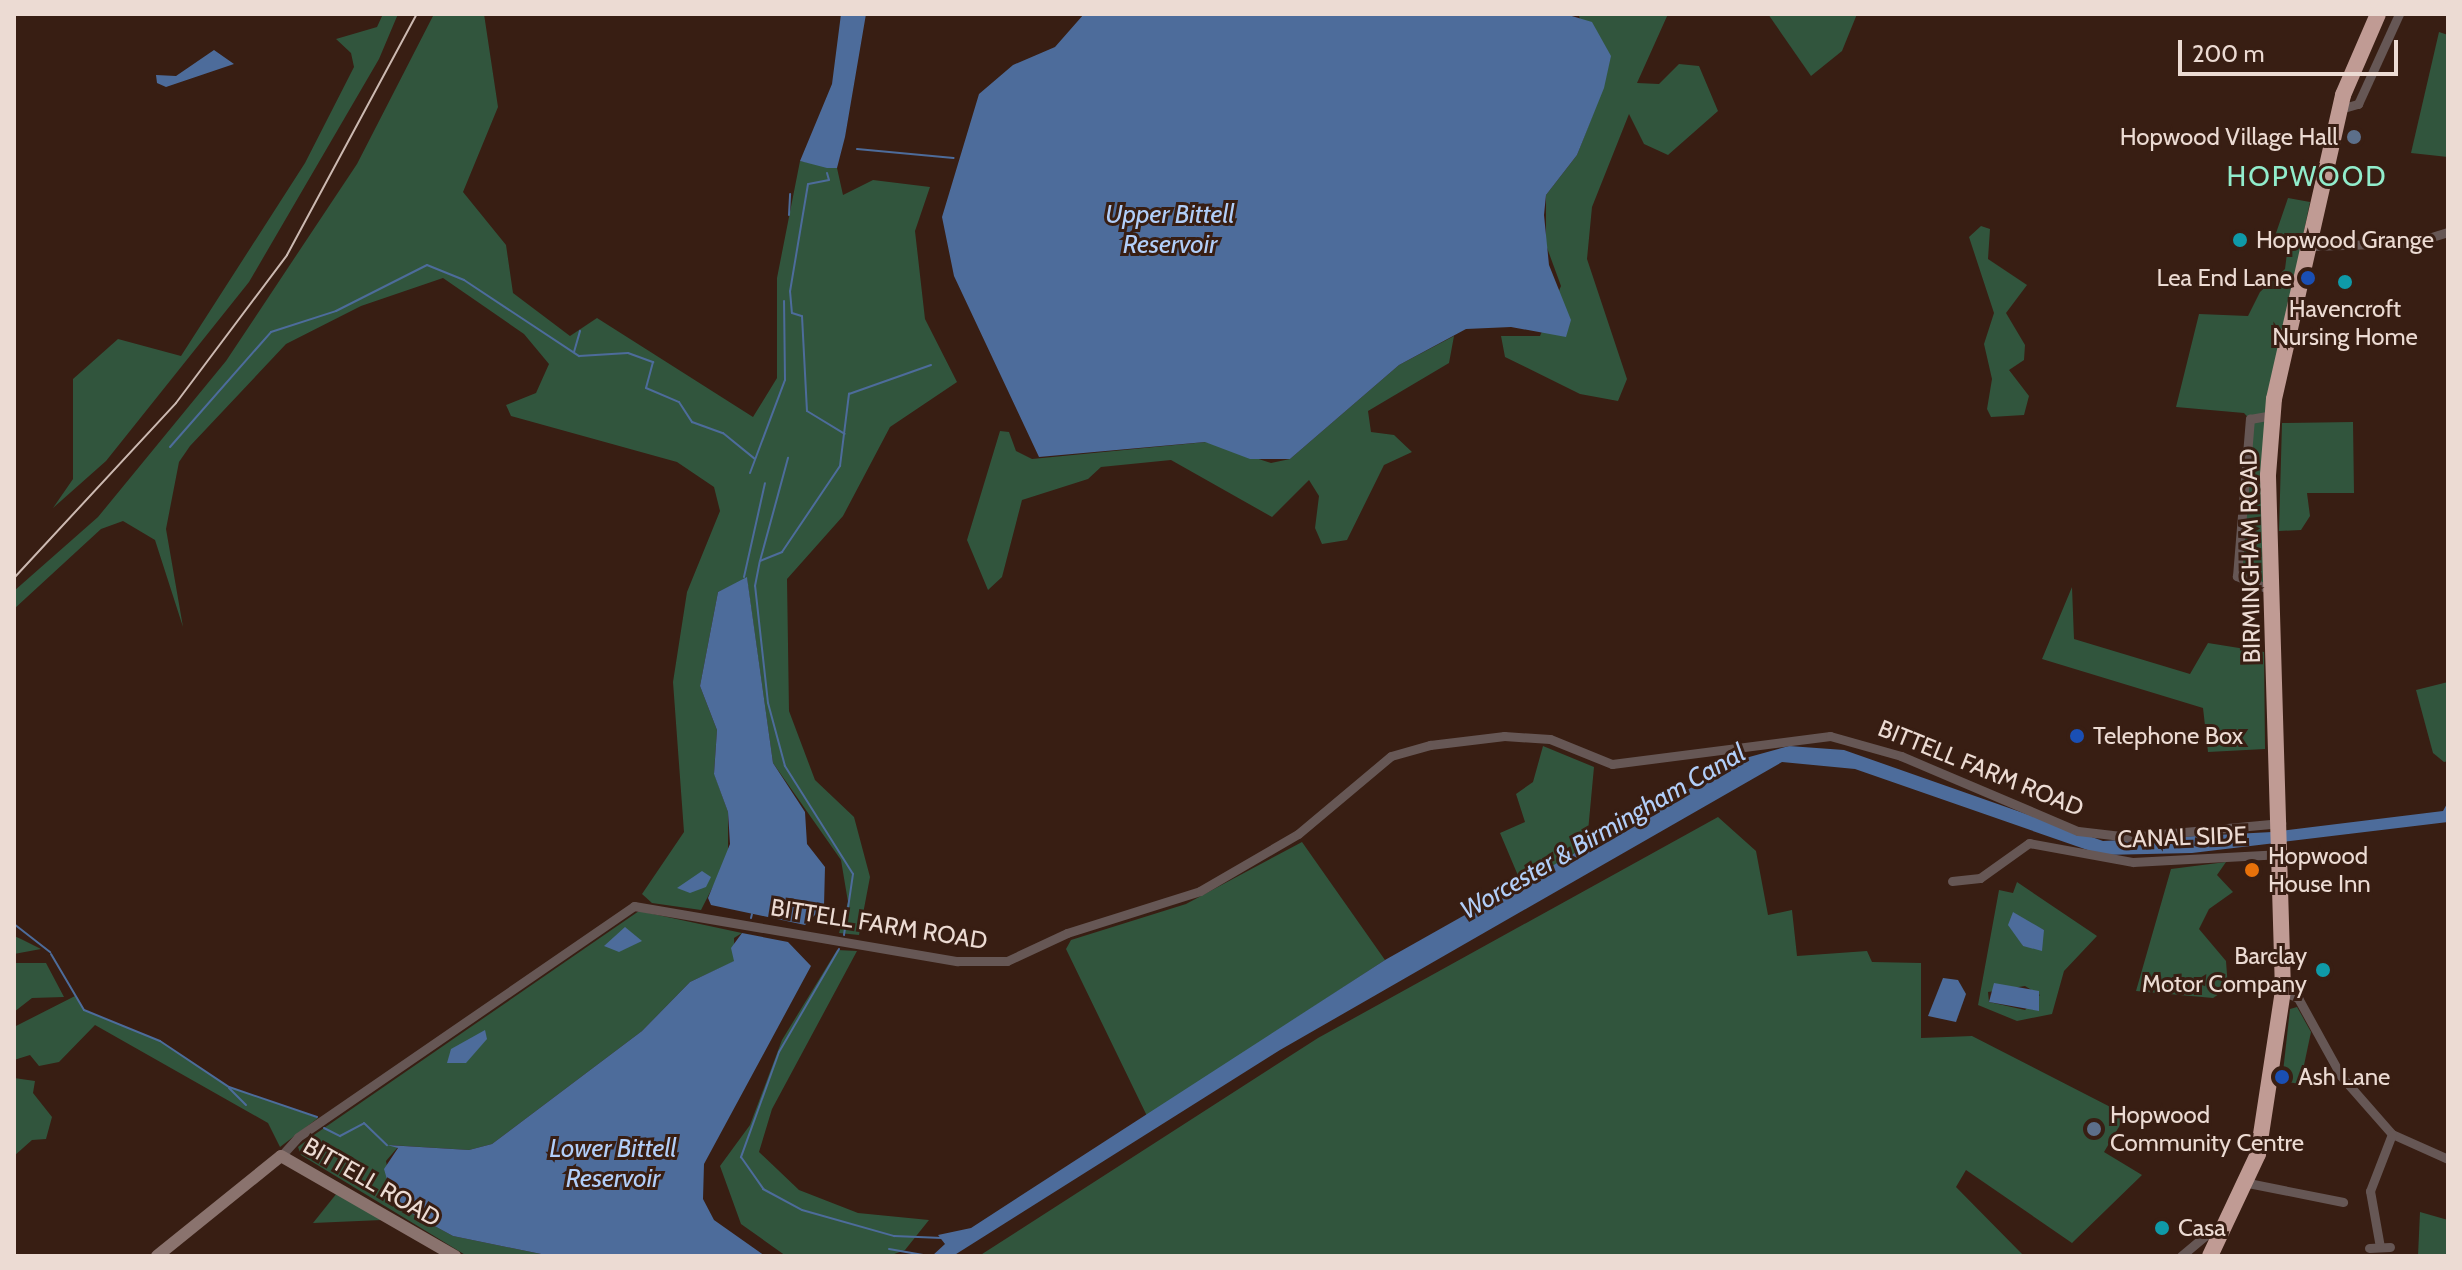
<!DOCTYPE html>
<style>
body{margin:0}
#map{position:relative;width:2462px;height:1270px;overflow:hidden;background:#381e13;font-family:Cabin,sans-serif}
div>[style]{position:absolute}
.green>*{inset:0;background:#31553d}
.water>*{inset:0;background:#4d6c9b}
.stream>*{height:2px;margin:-1px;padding:0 1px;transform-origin:1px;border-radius:1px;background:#4d6c9b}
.street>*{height:9px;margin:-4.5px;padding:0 4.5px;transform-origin:4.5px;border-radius:4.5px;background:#665755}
.secondary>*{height:12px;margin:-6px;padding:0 6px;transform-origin:6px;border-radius:6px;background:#8a736e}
.highway>*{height:16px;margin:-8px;padding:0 8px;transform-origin:8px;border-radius:8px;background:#c09b94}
.rail>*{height:2px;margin:-1px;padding:0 1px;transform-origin:1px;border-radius:1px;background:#ccb9b1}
.dots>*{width:22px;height:22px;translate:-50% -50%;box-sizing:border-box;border:4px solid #381e13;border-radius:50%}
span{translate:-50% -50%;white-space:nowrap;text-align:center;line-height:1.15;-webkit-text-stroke:6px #381e13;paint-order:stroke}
.poi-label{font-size:24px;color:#ecdbd3}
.right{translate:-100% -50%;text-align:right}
.left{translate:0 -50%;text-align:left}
.street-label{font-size:24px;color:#ecdbd3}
.water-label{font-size:26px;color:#b1cef9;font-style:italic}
.quarter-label{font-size:28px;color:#91edcc;letter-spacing:2px}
.frame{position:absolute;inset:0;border:16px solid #ecdbd3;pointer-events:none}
.scale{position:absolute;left:2178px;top:40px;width:220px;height:36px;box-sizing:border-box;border:4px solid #ecdbd3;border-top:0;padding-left:10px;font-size:24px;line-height:28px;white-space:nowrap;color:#ecdbd3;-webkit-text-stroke:6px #381e13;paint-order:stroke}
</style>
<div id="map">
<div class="green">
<i style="clip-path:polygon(383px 14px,398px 14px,379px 59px,249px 282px,106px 461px,53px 508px,73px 479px,73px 379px,118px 339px,181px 356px,305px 163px,354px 67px,351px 53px,336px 39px,377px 27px)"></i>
<i style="clip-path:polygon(434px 14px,484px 14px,498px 107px,463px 192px,506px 245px,513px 293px,570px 336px,597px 318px,753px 417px,777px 378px,777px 278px,800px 161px,837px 168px,843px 195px,873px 180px,930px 187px,915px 231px,925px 319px,957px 382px,890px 427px,843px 516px,787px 579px,789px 711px,815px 780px,854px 817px,870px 877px,859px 935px,839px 933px,848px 902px,841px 860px,773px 763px,747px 578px,718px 592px,700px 686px,717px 730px,714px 773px,728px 812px,728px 857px,701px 910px,652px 903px,642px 894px,684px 832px,673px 682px,687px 592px,720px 511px,714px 487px,677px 462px,511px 416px,506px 405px,536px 393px,549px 364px,524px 334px,443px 278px,361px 306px,286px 344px,190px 446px,179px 462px,166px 529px,183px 627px,155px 540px,123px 521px,101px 529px,14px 609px,14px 591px,98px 517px,226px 361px,357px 164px)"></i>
<i style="clip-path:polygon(1565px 14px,1668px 14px,1637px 83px,1659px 84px,1679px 64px,1699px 66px,1718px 111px,1668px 155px,1644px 144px,1629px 114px,1592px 207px,1587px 259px,1627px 379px,1618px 401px,1580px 394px,1505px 357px,1501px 336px,1540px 336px,1561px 286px,1546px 245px,1546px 195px,1577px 155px,1603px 88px,1579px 16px)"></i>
<i style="clip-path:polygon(1768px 14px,1857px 14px,1842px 51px,1811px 76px)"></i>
<i style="clip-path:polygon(2439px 32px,2448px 35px,2448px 157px,2411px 153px)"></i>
<i style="clip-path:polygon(2288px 198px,2310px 202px,2282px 339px,2264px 586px,2241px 576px,2253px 423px,2244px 413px,2176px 407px,2199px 314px,2248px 316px,2260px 292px,2285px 269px,2288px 245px,2275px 236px)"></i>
<i style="clip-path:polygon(1981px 226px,1990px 229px,1988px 259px,2027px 285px,2006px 313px,2025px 345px,2024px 360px,2009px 370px,2029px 396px,2024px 415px,1991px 417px,1987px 409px,1992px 379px,1984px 344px,1994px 313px,1969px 237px)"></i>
<i style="clip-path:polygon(1454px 336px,1449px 363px,1368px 411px,1371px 432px,1394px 435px,1412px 452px,1384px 465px,1347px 540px,1322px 544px,1315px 528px,1319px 496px,1309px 480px,1272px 517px,1171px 460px,1101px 467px,1088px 479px,1022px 500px,1002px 577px,988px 590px,967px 540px,1000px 431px,1009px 432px,1016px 451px,1032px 459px,1206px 442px,1271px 463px,1290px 459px,1399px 365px)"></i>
<i style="clip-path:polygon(2353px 422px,2354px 493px,2307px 493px,2310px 516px,2301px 530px,2279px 531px,2282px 423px)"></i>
<i style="clip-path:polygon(2072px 587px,2074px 639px,2190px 674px,2208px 643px,2264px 652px,2265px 749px,2208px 752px,2203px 708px,2042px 659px)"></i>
<i style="clip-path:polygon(2448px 682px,2448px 761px,2444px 762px,2433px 753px,2416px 690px)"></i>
<i style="clip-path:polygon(1543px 746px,1594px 767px,1586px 853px,1522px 885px,1500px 833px,1525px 822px,1516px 794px,1533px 782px)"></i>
<i style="clip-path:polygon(1718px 817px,1756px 851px,1768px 915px,1792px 910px,1797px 956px,1867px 951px,1872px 962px,1921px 963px,1921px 1038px,1972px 1036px,2126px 1115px,2104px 1152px,2142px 1175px,2072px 1243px,1966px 1170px,1956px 1187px,2024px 1256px,979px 1256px,1318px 1038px)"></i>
<i style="clip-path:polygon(1302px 842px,1385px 960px,1147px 1116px,1066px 949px,1071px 940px,1186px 904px)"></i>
<i style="clip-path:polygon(2226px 862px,2217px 875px,2233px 892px,2209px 909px,2199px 929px,2226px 961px,2228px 988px,2213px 998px,2136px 991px,2171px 869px)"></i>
<i style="clip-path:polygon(evenodd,2017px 882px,2097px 936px,2064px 971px,2052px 1014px,2017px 1021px,1978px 1005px,1999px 890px,2013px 893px,2017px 882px,2033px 925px,2044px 930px,2023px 946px,2017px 933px,2033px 925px,2017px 882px,2025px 986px,2040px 995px,2025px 1010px,1989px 1002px,1988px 992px,2025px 986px)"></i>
<i style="clip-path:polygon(639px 911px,742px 933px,734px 938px,735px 961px,690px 982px,642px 1031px,492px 1144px,469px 1150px,389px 1145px,398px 1147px,386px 1161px,394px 1204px,453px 1236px,551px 1256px,467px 1256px,301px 1155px,298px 1147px,311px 1137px)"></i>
<i style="clip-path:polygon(14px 936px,21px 939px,41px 949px,14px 954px)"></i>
<i style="clip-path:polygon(837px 950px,857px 951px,772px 1109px,759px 1152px,799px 1190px,858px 1213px,929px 1220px,905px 1250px,889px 1256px,786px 1256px,741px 1224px,720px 1166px,750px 1125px,782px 1040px)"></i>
<i style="clip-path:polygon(14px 963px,46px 963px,64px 997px,32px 998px,14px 1012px)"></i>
<i style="clip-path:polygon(75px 996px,84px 1010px,160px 1041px,229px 1087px,318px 1118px,280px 1147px,268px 1123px,95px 1025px,59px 1062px,39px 1066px,30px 1055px,14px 1060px,14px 1027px)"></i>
<i style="clip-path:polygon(2297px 1007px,2311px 1032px,2300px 1084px,2282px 1081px,2290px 1009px)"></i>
<i style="clip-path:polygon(14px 1078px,35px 1081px,33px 1093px,52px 1117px,46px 1139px,32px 1140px,14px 1156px)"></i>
<i style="clip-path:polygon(337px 1193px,382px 1220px,313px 1223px)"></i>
<i style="clip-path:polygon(2420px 1212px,2448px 1220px,2448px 1256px,2418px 1256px)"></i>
</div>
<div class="water">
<i style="clip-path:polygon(841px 14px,866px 14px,845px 137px,837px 168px,827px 168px,800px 161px,832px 84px)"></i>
<i style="clip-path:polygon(1084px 14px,1565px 14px,1592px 22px,1611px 56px,1604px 88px,1577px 155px,1546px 195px,1544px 215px,1549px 265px,1571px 320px,1566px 337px,1511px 327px,1466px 329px,1399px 365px,1290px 459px,1250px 459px,1205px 442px,1039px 457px,954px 276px,942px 217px,979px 94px,1013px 65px,1055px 47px)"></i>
<i style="clip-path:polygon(214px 50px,234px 64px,166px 87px,157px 83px,156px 75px,176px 76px)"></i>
<i style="clip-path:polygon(747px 577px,773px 763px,805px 812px,807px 844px,825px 867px,824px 906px,805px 925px,711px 905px,708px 898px,730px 844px,728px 812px,714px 774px,717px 730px,700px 686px,718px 592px)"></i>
<i style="clip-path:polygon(1789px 746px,1844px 750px,2103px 841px,2272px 832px,2443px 811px,2448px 802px,2448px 822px,2192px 853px,2102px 855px,1855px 769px,1782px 762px,1280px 1050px,953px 1256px,932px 1256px,945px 1244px,938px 1235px,971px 1228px,1385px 960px,1742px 759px)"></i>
<i style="clip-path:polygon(702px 871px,711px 877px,706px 887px,690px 893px,677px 888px)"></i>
<i style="clip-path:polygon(2013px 912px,2044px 930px,2042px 951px,2023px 946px,2008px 925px)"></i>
<i style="clip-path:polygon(625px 927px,642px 941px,619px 952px,604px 946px)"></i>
<i style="clip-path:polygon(742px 933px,788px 942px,811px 966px,704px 1164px,703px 1199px,714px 1220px,765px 1256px,551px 1256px,453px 1236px,394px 1204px,384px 1169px,398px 1148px,387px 1145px,469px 1150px,492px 1144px,642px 1031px,690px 982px,734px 961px,731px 948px)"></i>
<i style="clip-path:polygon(1943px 978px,1958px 980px,1966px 994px,1956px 1022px,1928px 1016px)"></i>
<i style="clip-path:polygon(1994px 983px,2039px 991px,2039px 1011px,1989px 1002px)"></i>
<i style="clip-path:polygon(485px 1030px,487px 1039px,466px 1063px,447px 1063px,451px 1049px)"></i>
</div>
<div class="stream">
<i style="left:857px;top:149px;width:97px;rotate:5.3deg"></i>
<i style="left:827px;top:173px;width:7px;rotate:74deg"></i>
<i style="left:829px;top:180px;width:21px;rotate:169deg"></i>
<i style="left:808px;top:184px;width:109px;rotate:99.5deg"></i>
<i style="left:790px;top:291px;width:22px;rotate:85deg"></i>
<i style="left:792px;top:313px;width:10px;rotate:17deg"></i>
<i style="left:802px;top:316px;width:95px;rotate:87deg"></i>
<i style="left:807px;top:411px;width:44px;rotate:31.2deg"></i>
<i style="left:789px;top:215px;width:21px;rotate:-87deg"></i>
<i style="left:574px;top:352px;width:22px;rotate:-74deg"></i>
<i style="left:170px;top:447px;width:153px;rotate:-48.7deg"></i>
<i style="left:271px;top:332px;width:68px;rotate:-17.9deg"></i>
<i style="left:336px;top:311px;width:102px;rotate:-26.8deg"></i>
<i style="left:427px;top:265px;width:40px;rotate:22deg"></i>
<i style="left:464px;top:280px;width:138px;rotate:33.5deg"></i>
<i style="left:579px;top:356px;width:49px;rotate:-3.5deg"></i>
<i style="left:628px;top:353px;width:27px;rotate:20deg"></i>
<i style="left:653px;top:362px;width:27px;rotate:105deg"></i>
<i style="left:646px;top:388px;width:36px;rotate:23deg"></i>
<i style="left:679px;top:402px;width:24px;rotate:57deg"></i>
<i style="left:692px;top:422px;width:33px;rotate:20deg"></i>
<i style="left:723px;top:433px;width:41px;rotate:39.1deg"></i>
<i style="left:750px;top:473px;width:99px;rotate:-69.4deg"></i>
<i style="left:785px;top:380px;width:79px;rotate:-90.7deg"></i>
<i style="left:760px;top:561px;width:107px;rotate:-74.8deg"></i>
<i style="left:744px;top:577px;width:96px;rotate:-77.4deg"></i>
<i style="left:751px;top:918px;width:4px;rotate:-76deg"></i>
<i style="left:14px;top:924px;width:46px;rotate:37.9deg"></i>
<i style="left:844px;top:935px;width:62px;rotate:-81.6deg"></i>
<i style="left:853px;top:874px;width:128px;rotate:-122.2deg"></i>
<i style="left:785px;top:766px;width:65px;rotate:-105.1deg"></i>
<i style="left:768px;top:703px;width:118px;rotate:-96.3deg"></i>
<i style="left:755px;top:586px;width:25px;rotate:-79deg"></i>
<i style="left:760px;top:561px;width:24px;rotate:-22deg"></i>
<i style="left:782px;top:552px;width:104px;rotate:-56deg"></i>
<i style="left:840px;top:466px;width:73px;rotate:-82.9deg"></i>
<i style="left:849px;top:394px;width:87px;rotate:-19.5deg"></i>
<i style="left:839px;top:949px;width:119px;rotate:120.2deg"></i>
<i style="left:779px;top:1052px;width:112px;rotate:109.9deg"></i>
<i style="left:741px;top:1157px;width:39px;rotate:55deg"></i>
<i style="left:763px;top:1189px;width:44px;rotate:28.3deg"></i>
<i style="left:802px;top:1210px;width:96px;rotate:15.8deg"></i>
<i style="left:894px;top:1236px;width:48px;rotate:2.4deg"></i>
<i style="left:51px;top:954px;width:65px;rotate:59.5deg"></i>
<i style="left:84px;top:1010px;width:82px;rotate:22.2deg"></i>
<i style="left:160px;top:1041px;width:83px;rotate:33.7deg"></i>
<i style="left:229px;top:1087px;width:93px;rotate:18.8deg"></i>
<i style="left:229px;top:1088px;width:24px;rotate:45deg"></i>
<i style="left:324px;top:1128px;width:18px;rotate:27deg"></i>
<i style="left:340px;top:1136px;width:27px;rotate:-28deg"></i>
<i style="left:364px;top:1123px;width:32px;rotate:44deg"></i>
<i style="left:889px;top:1249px;width:39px;rotate:10deg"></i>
</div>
<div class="street">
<i style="left:2340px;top:109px;width:19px;rotate:-16deg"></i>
<i style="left:2358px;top:104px;width:99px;rotate:-65.5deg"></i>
<i style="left:2310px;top:246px;width:102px;rotate:-1.7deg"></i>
<i style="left:2412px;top:243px;width:38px;rotate:-17deg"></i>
<i style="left:2271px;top:590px;width:37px;rotate:-158deg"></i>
<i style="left:2237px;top:576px;width:158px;rotate:-85.3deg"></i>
<i style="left:2250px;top:419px;width:23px;rotate:-10deg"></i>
<i style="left:1952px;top:881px;width:28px;rotate:-6deg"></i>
<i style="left:1980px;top:878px;width:60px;rotate:-35.5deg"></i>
<i style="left:2029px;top:843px;width:106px;rotate:10.4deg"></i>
<i style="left:2133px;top:862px;width:149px;rotate:-3.1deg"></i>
<i style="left:2283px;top:991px;width:17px;rotate:25deg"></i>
<i style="left:2298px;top:998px;width:89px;rotate:61.1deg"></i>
<i style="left:2341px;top:1076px;width:77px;rotate:48.7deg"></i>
<i style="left:2392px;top:1134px;width:61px;rotate:24.1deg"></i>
<i style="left:281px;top:1156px;width:25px;rotate:-48deg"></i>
<i style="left:298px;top:1137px;width:408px;rotate:-34.5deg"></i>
<i style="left:634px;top:906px;width:328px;rotate:9.7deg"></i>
<i style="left:957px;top:961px;width:50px"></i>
<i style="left:1007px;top:961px;width:66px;rotate:-25deg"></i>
<i style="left:1067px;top:933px;width:139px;rotate:-17.5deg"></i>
<i style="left:1200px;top:891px;width:113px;rotate:-30.2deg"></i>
<i style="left:1298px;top:834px;width:121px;rotate:-40deg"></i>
<i style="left:1391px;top:756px;width:41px;rotate:-15.8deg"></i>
<i style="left:1430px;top:745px;width:75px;rotate:-6.9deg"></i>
<i style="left:1504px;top:736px;width:46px;rotate:3.7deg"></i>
<i style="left:1550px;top:739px;width:67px;rotate:22deg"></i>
<i style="left:1612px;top:764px;width:220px;rotate:-7.3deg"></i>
<i style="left:1830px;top:736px;width:74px;rotate:15.7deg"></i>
<i style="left:1901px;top:756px;width:192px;rotate:23deg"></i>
<i style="left:2078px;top:831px;width:52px;rotate:6.6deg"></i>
<i style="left:2130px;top:837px;width:152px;rotate:-5.3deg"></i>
<i style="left:2248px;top:1183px;width:97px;rotate:11.3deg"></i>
<i style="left:2380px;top:1247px;width:57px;rotate:-100.1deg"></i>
<i style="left:2370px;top:1191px;width:61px;rotate:-68.9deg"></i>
<i style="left:2369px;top:1248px;width:21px;rotate:-3deg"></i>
<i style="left:2181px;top:1256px;width:35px;rotate:-40deg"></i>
</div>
<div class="secondary">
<i style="left:157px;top:1256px;width:159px;rotate:-38.9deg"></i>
<i style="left:281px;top:1156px;width:201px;rotate:29.9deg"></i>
</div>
<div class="highway">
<i style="left:2210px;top:1256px;width:113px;rotate:-64.8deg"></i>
<i style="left:2258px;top:1154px;width:165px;rotate:-81.3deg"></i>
<i style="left:2283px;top:991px;width:516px;rotate:-91.67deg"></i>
<i style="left:2268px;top:475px;width:76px;rotate:-85.5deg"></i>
<i style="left:2274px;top:399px;width:312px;rotate:-77.2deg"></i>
<i style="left:2343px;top:95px;width:88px;rotate:-66.6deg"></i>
</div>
<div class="rail">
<i style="left:14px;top:578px;width:238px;rotate:-47.2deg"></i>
<i style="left:176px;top:403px;width:185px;rotate:-53.1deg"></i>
<i style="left:287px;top:255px;width:274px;rotate:-61.7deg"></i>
</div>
<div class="dots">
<i style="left:2354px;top:137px;background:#5c6f8a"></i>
<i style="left:2240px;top:240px;background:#0f9aa8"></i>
<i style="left:2308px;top:278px;background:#1a4fb4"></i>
<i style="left:2345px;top:282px;background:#0f9aa8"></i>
<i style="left:2077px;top:736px;background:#1a4fb4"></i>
<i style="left:2252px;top:870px;background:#e8710a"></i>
<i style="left:2323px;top:970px;background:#0f9aa8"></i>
<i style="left:2282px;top:1077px;background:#1a4fb4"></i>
<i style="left:2094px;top:1129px;background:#5c6f8a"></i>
<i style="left:2162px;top:1228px;background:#0f9aa8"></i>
</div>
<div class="poi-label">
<span class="right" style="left:2338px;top:137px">Hopwood Village Hall</span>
<span class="left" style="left:2256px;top:240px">Hopwood Grange</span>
<span class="right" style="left:2292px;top:278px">Lea End Lane</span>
<span style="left:2345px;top:323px">Havencroft<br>Nursing Home</span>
<span class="left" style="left:2093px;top:736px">Telephone Box</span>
<span class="left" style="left:2268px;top:870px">Hopwood<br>House Inn</span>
<span class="right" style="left:2307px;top:970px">Barclay<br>Motor Company</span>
<span class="left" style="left:2298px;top:1077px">Ash Lane</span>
<span class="left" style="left:2110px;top:1129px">Hopwood<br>Community Centre</span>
<span class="left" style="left:2178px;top:1228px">Casa</span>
</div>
<div class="street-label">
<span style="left:2250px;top:556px;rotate:-91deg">BIRMINGHAM ROAD</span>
<span style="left:1981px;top:768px;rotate:22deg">BITTELL FARM ROAD</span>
<span style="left:2182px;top:837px;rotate:-2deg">CANAL SIDE</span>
<span style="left:879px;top:924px;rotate:9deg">BITTELL FARM ROAD</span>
<span style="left:372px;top:1182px;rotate:30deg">BITTELL ROAD</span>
</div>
<div class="water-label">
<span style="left:1170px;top:230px">Upper Bittell<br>Reservoir</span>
<span style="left:1603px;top:832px;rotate:-30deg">Worcester &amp; Birmingham Canal</span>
<span style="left:613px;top:1164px">Lower Bittell<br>Reservoir</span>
</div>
<div class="quarter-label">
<span style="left:2307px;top:176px">HOPWOOD</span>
</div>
<div class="frame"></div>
<div class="scale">200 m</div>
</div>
